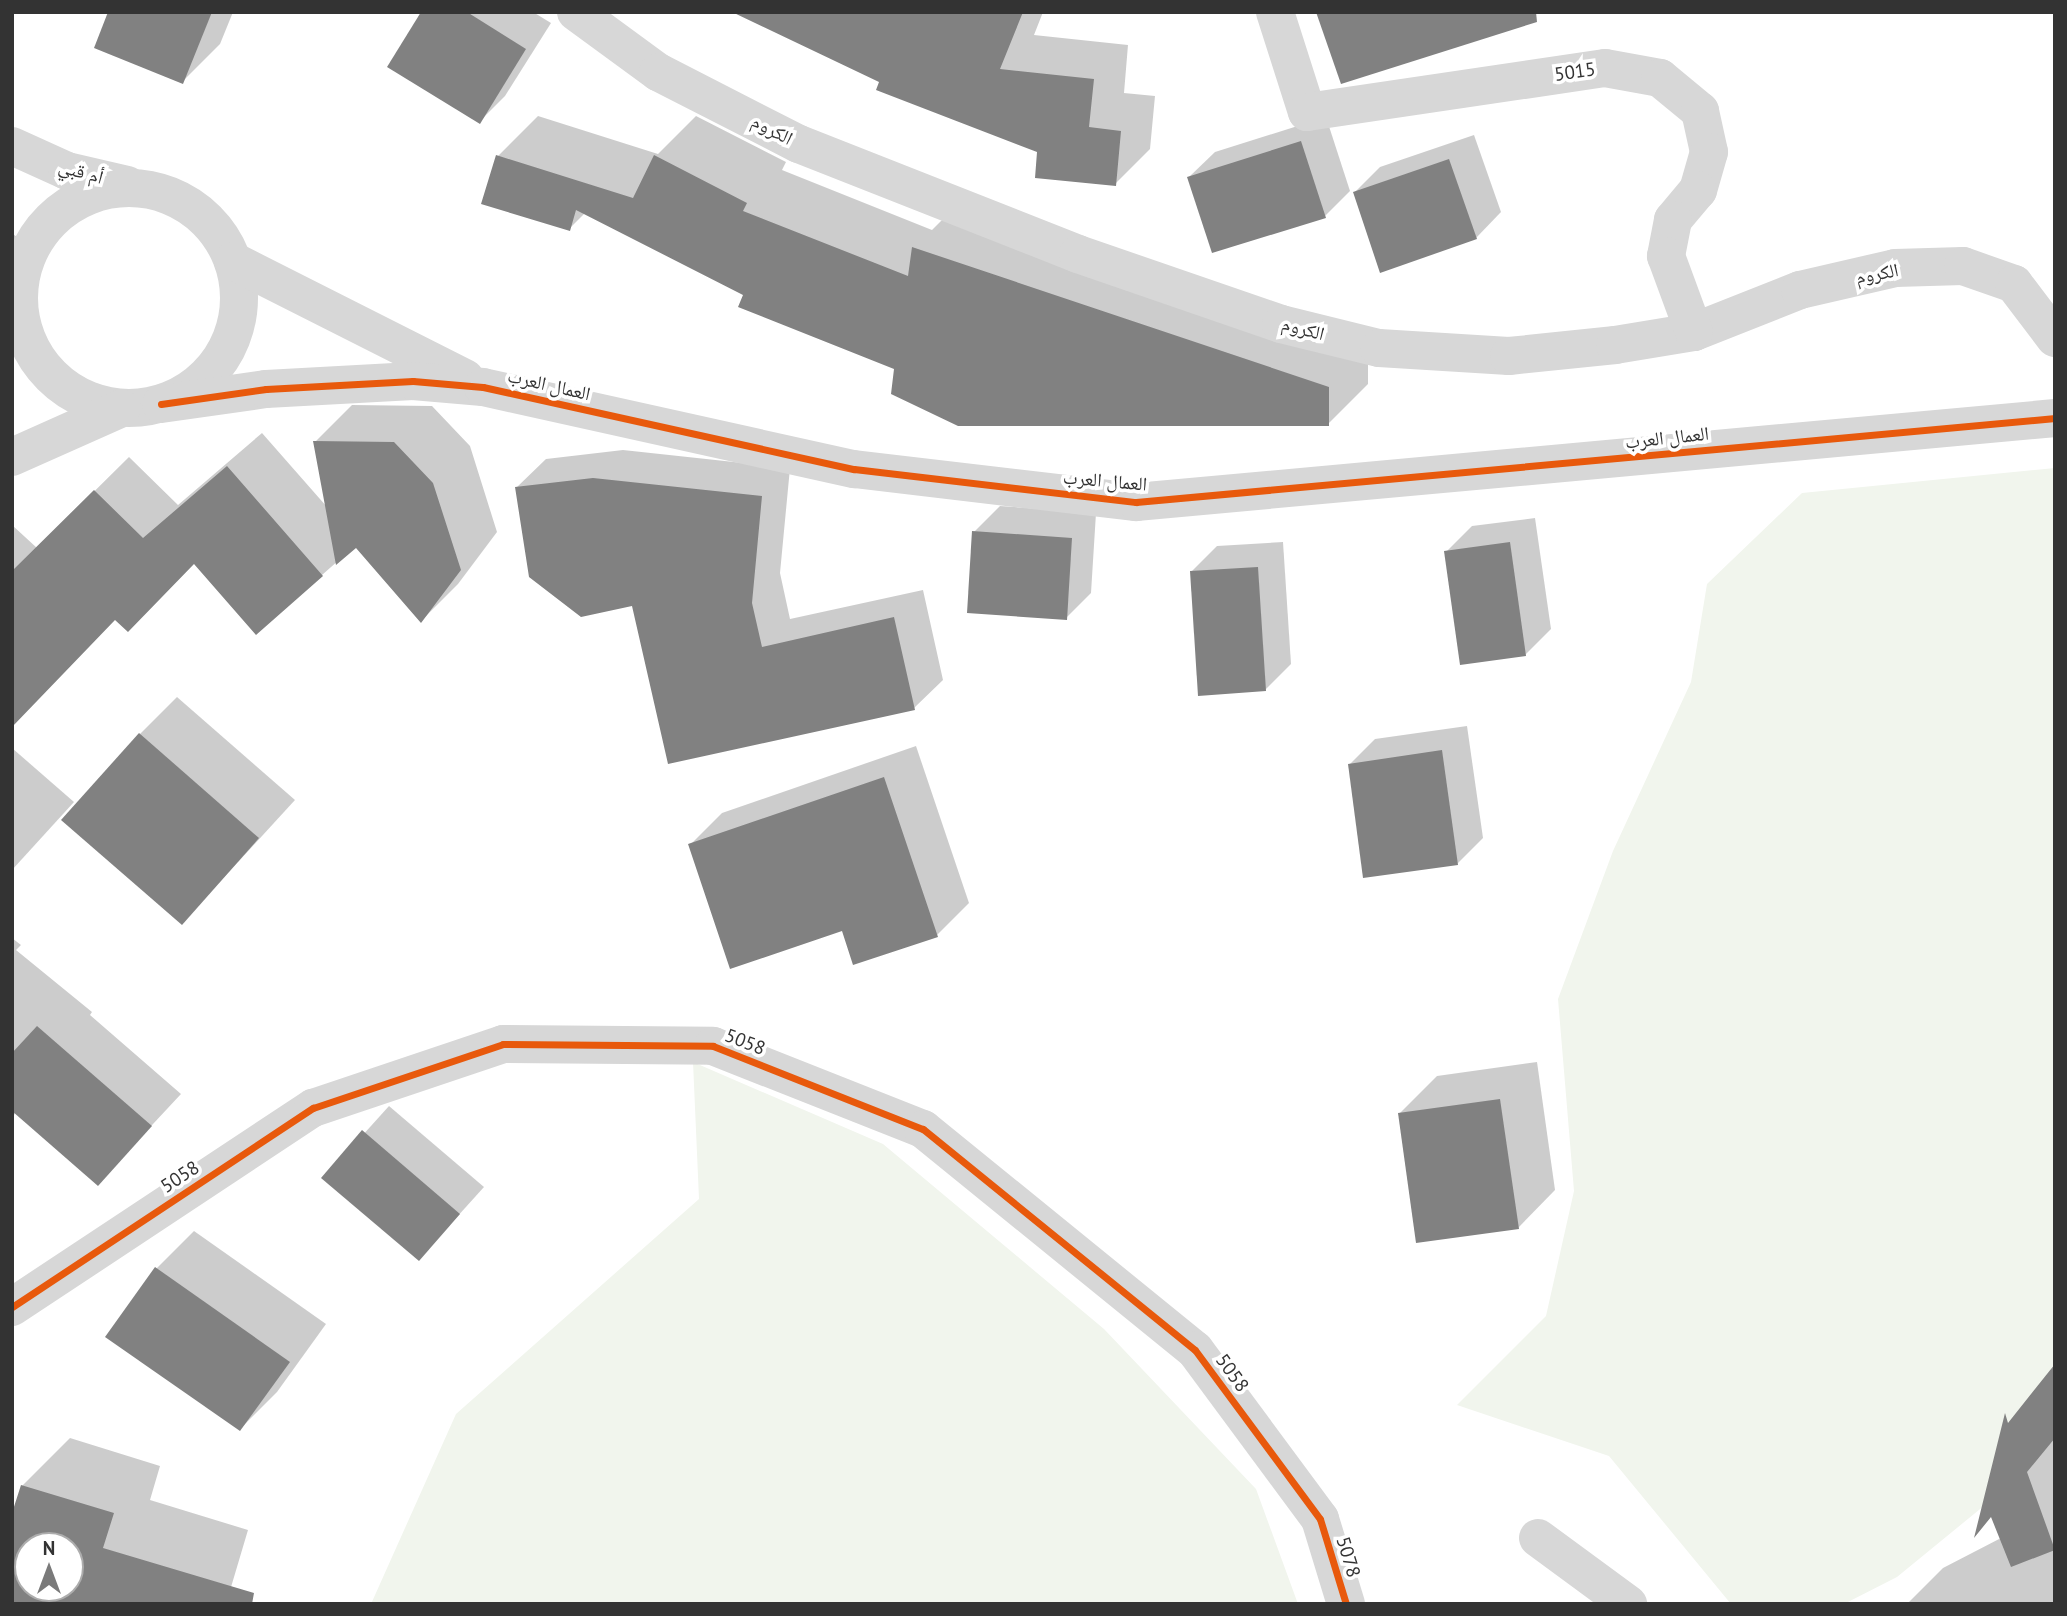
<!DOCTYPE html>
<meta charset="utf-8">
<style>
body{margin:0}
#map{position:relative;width:2067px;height:1616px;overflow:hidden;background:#fff;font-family:"PT Sans","Noto Naskh Arabic",sans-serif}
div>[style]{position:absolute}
.green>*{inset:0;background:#f1f5ed}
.shadow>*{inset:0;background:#0003}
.building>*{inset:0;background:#818181}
.minor>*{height:38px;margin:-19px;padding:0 19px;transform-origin:19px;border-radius:19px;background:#d7d7d7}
.minor>.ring{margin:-19px;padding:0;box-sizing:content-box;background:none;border:38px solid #d7d7d7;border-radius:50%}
.cycleway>*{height:7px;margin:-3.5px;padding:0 3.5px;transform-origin:3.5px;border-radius:3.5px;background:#e8590c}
span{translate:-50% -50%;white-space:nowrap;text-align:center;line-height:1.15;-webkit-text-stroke:7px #fff;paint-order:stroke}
.street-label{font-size:19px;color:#333}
.frame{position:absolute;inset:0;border:14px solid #333;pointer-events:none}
.north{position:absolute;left:14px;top:1532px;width:70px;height:70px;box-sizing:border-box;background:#fff;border:2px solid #adadad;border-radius:50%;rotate:0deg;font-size:19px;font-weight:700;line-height:28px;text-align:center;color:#333}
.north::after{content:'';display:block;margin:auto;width:24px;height:32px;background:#7a7a7a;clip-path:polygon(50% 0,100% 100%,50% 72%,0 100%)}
</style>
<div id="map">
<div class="green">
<i style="clip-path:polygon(2055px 468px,2055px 1371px,1985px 1505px,1897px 1577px,1844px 1604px,1731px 1604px,1609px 1456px,1457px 1405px,1546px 1316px,1574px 1191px,1558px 999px,1613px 851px,1691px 682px,1707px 584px,1802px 493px)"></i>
<i style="clip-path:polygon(693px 1062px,883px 1144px,1104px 1329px,1256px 1489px,1298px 1604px,371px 1604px,456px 1414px,699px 1199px)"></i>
</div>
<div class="shadow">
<i style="clip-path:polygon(110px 12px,233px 12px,220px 44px,182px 82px)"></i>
<i style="clip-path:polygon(423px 12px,533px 12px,551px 23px,505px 96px,480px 121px)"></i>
<i style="clip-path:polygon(736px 12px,1043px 12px,1034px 35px,1128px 45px,1124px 93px,1155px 96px,1150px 149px,1115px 184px)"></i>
<i style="clip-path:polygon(538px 116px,658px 154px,696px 116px,786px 162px,782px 170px,932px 230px,954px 208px,1368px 347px,1368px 384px,1328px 424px,896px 368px,585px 213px,569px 229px,498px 156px)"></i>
<i style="clip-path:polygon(1326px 117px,1350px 191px,1325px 216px,1189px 177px,1215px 152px)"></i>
<i style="clip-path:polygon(1474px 135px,1501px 212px,1476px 238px,1355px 192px,1380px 167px)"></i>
<i style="clip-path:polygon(12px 233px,26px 245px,12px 261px)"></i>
<i style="clip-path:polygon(352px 405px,432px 406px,470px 446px,497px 532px,458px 584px,421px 621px,356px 545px,322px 575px,195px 562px,116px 618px,12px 719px,12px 525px,37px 548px,129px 457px,178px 505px,262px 433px,327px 507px,315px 442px)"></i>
<i style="clip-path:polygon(623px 450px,790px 468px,780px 573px,790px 619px,923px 590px,943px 680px,914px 708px,634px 604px,517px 487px,546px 459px)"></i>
<i style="clip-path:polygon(1000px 506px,1096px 513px,1091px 593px,1066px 618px,974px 532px)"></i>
<i style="clip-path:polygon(1535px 518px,1551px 629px,1525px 655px,1446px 552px,1472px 526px)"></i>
<i style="clip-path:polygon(1283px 542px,1291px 664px,1265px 690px,1191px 572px,1217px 546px)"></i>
<i style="clip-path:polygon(177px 697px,295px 800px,182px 923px,140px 734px)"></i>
<i style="clip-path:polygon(1467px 726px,1483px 838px,1457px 864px,1350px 764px,1375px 739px)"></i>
<i style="clip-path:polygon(916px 746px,969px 903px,937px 935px,843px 929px,690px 845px,722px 813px)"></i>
<i style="clip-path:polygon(12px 748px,74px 802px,12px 870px)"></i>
<i style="clip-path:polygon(12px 938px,21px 945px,16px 950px,92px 1012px,90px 1015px,181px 1094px,98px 1183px,16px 1112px,12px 1118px)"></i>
<i style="clip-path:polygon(1537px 1062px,1555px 1190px,1518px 1228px,1400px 1113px,1437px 1076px)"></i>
<i style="clip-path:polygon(389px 1106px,484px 1187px,419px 1259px,324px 1178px)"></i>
<i style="clip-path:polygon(194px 1231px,326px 1324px,277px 1392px,240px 1429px,108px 1337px,157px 1268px)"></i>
<i style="clip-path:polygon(2055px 1367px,2055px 1604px,1907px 1604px,1943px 1568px,2001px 1538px)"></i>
<i style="clip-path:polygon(evenodd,70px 1438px,160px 1466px,150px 1500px,248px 1530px,226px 1604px,12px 1604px,22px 1486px,70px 1438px,28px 1546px,70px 1546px,70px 1588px,28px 1588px,28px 1546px)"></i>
</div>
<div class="building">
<i style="clip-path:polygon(108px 12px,212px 12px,183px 84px,94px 48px)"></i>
<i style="clip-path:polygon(421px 12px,467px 12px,526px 49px,480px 124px,387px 67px)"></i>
<i style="clip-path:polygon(732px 12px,1023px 12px,1000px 69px,1094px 79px,1089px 127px,1121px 131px,1116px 186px,1035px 178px,1037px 152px,876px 90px,879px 82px)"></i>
<i style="clip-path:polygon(1316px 12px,1536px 12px,1537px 22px,1341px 84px)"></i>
<i style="clip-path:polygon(1301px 141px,1326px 218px,1212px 253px,1187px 177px)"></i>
<i style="clip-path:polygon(496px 155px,633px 198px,654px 155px,747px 203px,743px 211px,908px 276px,912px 247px,1329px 387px,1329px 426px,958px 426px,891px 394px,894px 369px,738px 307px,743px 295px,576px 210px,570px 231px,481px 204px)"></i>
<i style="clip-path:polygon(1449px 159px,1477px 239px,1380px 273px,1353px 192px)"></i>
<i style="clip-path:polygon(313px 441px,394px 442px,433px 483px,461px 570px,421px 623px,356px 548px,336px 565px)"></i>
<i style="clip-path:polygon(227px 466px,323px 576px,256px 635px,194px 564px,128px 632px,115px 620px,12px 727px,12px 571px,94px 490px,143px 538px)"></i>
<i style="clip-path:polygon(593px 478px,762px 496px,752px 603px,762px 647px,894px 617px,915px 710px,668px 764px,632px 606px,581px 617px,529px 577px,515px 487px)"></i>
<i style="clip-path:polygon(972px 531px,1072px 538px,1067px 620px,967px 613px)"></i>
<i style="clip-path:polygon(1510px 542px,1526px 656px,1460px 665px,1444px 551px)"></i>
<i style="clip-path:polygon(1258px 567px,1266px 691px,1198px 696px,1190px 571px)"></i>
<i style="clip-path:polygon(139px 733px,259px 838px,182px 925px,61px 820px)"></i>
<i style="clip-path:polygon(1442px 750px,1458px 865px,1363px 878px,1348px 764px)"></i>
<i style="clip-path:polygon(884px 777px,938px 937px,853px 965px,842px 931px,730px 969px,688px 844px)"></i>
<i style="clip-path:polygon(37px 1026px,152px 1126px,98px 1186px,12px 1111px,12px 1053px)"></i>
<i style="clip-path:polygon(1500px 1099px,1519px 1229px,1416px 1243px,1398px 1113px)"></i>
<i style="clip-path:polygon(362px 1130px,460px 1214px,419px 1261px,321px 1178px)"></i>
<i style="clip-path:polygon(155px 1267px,290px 1362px,240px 1431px,105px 1337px)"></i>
<i style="clip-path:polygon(2055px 1364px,2055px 1438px,2027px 1472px,2055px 1550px,2011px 1567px,1991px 1517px,1974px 1538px,2005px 1413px,2008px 1423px)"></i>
<i style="clip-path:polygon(evenodd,21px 1485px,114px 1513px,103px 1548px,254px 1593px,252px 1604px,12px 1604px,12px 1513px,21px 1485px,28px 1546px,70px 1546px,70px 1588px,28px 1588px,28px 1546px)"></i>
</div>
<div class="minor">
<i style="left:576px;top:12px;width:102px;rotate:36.2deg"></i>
<i style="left:658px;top:72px;width:158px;rotate:27.1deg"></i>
<i style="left:799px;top:144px;width:300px;rotate:21.5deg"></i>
<i style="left:1078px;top:254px;width:215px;rotate:19deg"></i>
<i style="left:1281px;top:324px;width:101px;rotate:13.8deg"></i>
<i style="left:1379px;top:348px;width:130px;rotate:3.5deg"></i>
<i style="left:1509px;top:356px;width:107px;rotate:-5.9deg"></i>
<i style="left:1615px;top:345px;width:80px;rotate:-9.3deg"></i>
<i style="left:1694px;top:332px;width:114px;rotate:-21.6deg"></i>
<i style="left:1800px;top:290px;width:98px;rotate:-13deg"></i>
<i style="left:1895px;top:268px;width:68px;rotate:-1.7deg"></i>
<i style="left:1963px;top:266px;width:54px;rotate:19.4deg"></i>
<i style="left:2014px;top:284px;width:68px;rotate:52.8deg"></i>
<i style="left:1275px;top:12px;width:105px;rotate:72.3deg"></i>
<i style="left:1307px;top:112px;width:301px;rotate:-8.4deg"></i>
<i style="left:1605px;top:68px;width:56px;rotate:10.3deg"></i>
<i style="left:1660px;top:78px;width:52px;rotate:39.5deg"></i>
<i style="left:1700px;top:111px;width:42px;rotate:77.6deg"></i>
<i style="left:1709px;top:152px;width:40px;rotate:106deg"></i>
<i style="left:1698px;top:190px;width:39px;rotate:130deg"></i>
<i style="left:1673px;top:220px;width:37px;rotate:101deg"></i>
<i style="left:1666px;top:256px;width:81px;rotate:69.8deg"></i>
<i style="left:12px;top:146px;width:60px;rotate:24.4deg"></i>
<i style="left:67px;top:171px;width:62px;rotate:13.1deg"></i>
<i class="ring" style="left:19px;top:188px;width:182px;height:182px"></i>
<i style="left:233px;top:261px;width:260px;rotate:26.8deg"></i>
<i style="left:161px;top:404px;width:106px;rotate:-8.1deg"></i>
<i style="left:266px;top:389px;width:147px;rotate:-3.1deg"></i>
<i style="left:413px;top:381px;width:70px;rotate:4.9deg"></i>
<i style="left:483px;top:387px;width:380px;rotate:12.5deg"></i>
<i style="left:854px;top:469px;width:284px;rotate:6.7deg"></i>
<i style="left:1136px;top:502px;width:923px;rotate:-5.22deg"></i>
<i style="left:12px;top:457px;width:120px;rotate:-24deg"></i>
<i style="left:12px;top:1307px;width:361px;rotate:-33.5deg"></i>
<i style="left:313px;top:1108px;width:200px;rotate:-18.6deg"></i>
<i style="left:503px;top:1044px;width:210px;rotate:0.5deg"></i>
<i style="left:713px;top:1046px;width:226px;rotate:21.6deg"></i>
<i style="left:923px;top:1129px;width:350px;rotate:39.1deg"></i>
<i style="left:1195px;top:1350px;width:210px;rotate:53.5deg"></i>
<i style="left:1320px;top:1519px;width:89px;rotate:73deg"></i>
<i style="left:1538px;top:1538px;width:112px;rotate:36.3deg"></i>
</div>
<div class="cycleway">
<i style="left:161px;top:404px;width:106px;rotate:-8.1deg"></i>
<i style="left:266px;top:389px;width:147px;rotate:-3.1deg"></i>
<i style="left:413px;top:381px;width:70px;rotate:4.9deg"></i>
<i style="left:483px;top:387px;width:380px;rotate:12.5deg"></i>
<i style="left:854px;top:469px;width:284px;rotate:6.7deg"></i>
<i style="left:1136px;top:502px;width:923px;rotate:-5.22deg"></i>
<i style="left:12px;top:1307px;width:361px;rotate:-33.5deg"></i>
<i style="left:313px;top:1108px;width:200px;rotate:-18.6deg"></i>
<i style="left:503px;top:1044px;width:210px;rotate:0.5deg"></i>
<i style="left:713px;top:1046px;width:226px;rotate:21.6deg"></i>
<i style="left:923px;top:1129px;width:350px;rotate:39.1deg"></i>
<i style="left:1195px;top:1350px;width:210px;rotate:53.5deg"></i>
<i style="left:1320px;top:1519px;width:89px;rotate:73deg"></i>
</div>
<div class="street-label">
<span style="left:1575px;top:72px;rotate:-8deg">5015</span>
<span style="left:772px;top:130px;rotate:27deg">الكروم</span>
<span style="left:81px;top:172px;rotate:16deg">أم قبي</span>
<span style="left:1877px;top:274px;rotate:-11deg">الكروم</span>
<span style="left:1303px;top:329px;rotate:15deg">الكروم</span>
<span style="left:549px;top:385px;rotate:13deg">العمال العرب</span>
<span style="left:1667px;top:438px;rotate:-6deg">العمال العرب</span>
<span style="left:1105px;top:481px;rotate:5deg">العمال العرب</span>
<span style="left:745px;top:1042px;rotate:21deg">5058</span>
<span style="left:180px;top:1177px;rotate:-33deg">5058</span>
<span style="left:1232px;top:1373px;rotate:54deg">5058</span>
<span style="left:1348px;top:1557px;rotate:73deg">5078</span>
</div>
<div class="frame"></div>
<div class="north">N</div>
</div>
